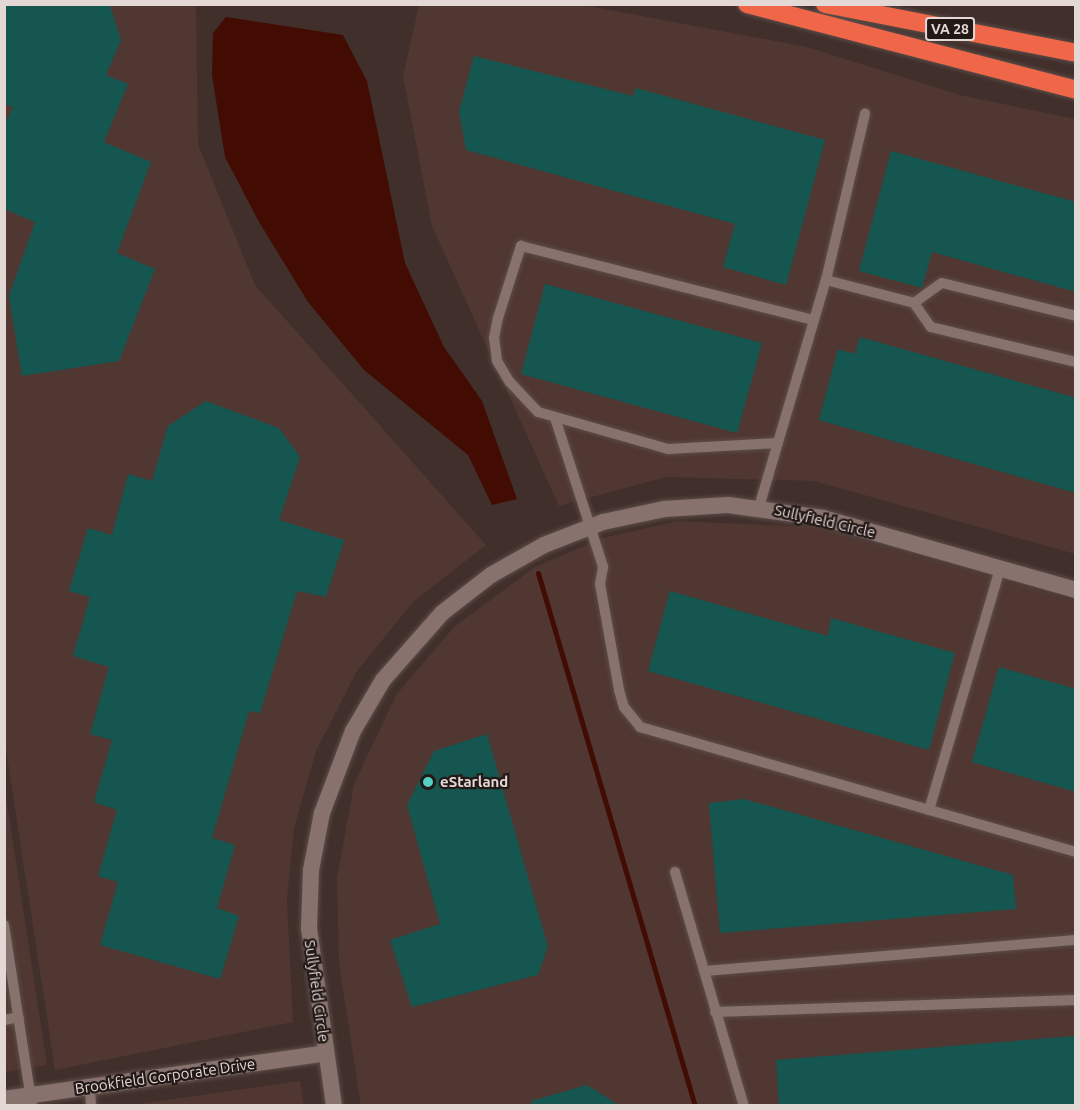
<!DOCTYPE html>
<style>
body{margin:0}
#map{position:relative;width:1080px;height:1110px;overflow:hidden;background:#412f2b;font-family:Ubuntu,sans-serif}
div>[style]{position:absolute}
.built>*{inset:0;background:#503731}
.water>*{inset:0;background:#420c03}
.stream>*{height:5px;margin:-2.5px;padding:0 2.5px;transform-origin:2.5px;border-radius:2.5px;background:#420c03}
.building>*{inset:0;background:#155651}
.roads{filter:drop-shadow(0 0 2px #5c4d49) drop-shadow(0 0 2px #5c4d49)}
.service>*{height:10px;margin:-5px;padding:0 5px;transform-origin:5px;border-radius:5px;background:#88726d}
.tertiary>*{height:16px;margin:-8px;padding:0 8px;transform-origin:8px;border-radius:8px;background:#88726d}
.motorway>*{height:18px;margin:-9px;padding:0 9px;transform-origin:9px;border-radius:9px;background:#f06649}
.dots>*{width:16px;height:16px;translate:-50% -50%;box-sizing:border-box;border:3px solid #221917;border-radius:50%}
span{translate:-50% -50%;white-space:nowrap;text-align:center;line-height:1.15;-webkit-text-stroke:4.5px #221917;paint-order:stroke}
.shield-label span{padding:2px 4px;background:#221917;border:2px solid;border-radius:4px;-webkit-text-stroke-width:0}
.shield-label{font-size:14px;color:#e4d8d5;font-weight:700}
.street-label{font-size:15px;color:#e4d8d5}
.poi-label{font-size:15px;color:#e4d8d5;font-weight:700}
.left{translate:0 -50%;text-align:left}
.frame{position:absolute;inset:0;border:6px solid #e4d8d5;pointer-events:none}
</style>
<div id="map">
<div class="built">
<i style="clip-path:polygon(4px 5px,196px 5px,198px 144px,255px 285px,486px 545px,413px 602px,357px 671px,316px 751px,294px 828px,287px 900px,293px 1022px,55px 1070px,5px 743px)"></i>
<i style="clip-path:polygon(419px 5px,583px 5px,807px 47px,960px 95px,1075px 119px,1075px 554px,814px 481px,666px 477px,559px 506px,432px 226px,403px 76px)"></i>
<i style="clip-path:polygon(678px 521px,816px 527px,1075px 601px,1075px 1105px,361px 1106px,339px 964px,337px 878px,354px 784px,396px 695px,454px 627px,535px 567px,602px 538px)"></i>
<i style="clip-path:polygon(4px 783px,47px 1065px,5px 1072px,4px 1072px)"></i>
<i style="clip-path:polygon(300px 1081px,304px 1105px,131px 1105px)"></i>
</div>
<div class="water">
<i style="clip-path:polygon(226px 17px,343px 35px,367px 81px,405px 263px,444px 347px,482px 401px,517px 499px,492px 505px,468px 455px,364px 370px,308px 302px,259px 222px,225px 157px,212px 75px,213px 33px)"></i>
</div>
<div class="stream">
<i style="left:538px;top:573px;width:556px;rotate:73.59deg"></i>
</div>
<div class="building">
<i style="clip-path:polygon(4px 4px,105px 4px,110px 6px,121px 40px,106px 75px,128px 84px,104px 142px,151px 162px,117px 253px,155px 269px,119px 361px,22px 376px,9px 296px,35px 222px,4px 209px,4px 126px,13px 107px,4px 104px)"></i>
<i style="clip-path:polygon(474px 56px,633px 96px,636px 88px,825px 140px,786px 285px,723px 267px,735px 224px,466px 150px,459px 112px)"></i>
<i style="clip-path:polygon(891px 151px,1076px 202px,1076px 292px,932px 252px,922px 288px,859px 271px)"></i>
<i style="clip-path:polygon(545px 284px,762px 343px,737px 433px,521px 374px)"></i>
<i style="clip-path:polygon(860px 337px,1076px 398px,1076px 493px,819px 420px,838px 349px,855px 354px)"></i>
<i style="clip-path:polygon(206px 401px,279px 428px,300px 457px,279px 520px,344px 540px,326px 597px,297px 591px,260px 713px,249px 711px,212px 838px,235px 845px,217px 908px,239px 916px,220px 979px,100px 945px,118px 882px,98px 876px,117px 810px,94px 802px,112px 740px,90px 734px,109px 667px,73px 656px,90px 597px,69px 591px,88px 528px,112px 535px,128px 474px,152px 481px,168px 426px)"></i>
<i style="clip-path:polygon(670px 591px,828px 636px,831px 618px,955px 653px,929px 750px,648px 671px)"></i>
<i style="clip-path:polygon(999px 667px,1076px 689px,1076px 792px,972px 762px)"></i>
<i style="clip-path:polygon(487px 734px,548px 947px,538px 975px,412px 1007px,390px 940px,440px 924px,407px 805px,434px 751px)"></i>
<i style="clip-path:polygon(744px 799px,1013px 875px,1016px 909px,720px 933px,709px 803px)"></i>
<i style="clip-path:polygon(1076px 1036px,1076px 1106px,779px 1106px,776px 1060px)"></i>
<i style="clip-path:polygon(587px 1085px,620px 1106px,532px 1106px,531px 1101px)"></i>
</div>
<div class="roads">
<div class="service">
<i style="left:826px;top:280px;width:171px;rotate:-76.8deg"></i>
<i style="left:914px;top:303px;width:34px;rotate:-36deg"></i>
<i style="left:942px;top:283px;width:138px;rotate:13.8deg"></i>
<i style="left:555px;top:418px;width:157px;rotate:72.1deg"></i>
<i style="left:603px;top:567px;width:17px;rotate:100deg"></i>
<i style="left:600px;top:584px;width:108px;rotate:79.8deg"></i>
<i style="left:619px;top:690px;width:18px;rotate:74deg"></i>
<i style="left:624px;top:707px;width:26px;rotate:51deg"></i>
<i style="left:640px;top:727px;width:454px;rotate:16deg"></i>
<i style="left:778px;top:443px;width:110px;rotate:176.9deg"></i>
<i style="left:668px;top:449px;width:135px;rotate:-164.1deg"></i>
<i style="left:538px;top:412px;width:42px;rotate:-133.1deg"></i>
<i style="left:509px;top:381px;width:23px;rotate:-121deg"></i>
<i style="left:497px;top:361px;width:23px;rotate:-97deg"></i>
<i style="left:494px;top:338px;width:20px;rotate:-79deg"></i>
<i style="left:498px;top:318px;width:76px;rotate:-72.3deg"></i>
<i style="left:521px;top:246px;width:302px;rotate:14.2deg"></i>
<i style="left:759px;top:507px;width:237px;rotate:-73.6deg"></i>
<i style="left:826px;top:280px;width:91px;rotate:14.6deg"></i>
<i style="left:914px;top:303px;width:29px;rotate:55deg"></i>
<i style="left:931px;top:327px;width:149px;rotate:13.6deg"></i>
<i style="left:929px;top:810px;width:252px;rotate:-73.6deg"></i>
<i style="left:675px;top:872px;width:244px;rotate:73.6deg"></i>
<i style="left:4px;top:925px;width:183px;rotate:81.2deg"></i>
<i style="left:705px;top:971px;width:372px;rotate:-4.8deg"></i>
<i style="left:715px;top:1012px;width:361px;rotate:-1.9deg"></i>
<i style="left:4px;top:1020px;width:15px;rotate:-11deg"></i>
<i style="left:90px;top:1087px;width:19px;rotate:87deg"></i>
</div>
<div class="tertiary">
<i style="left:4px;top:1099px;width:325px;rotate:-8.1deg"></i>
<i style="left:334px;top:1106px;width:180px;rotate:-98deg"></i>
<i style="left:309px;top:928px;width:58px;rotate:-88deg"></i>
<i style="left:311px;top:870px;width:58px;rotate:-79.1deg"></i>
<i style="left:322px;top:813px;width:88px;rotate:-69.3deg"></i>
<i style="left:353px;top:731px;width:59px;rotate:-59.5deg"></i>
<i style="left:383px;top:680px;width:89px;rotate:-48.6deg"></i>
<i style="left:442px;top:613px;width:62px;rotate:-37.8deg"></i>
<i style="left:491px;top:575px;width:61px;rotate:-29.5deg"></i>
<i style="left:544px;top:545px;width:63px;rotate:-21.3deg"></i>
<i style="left:603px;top:522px;width:62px;rotate:-12deg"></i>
<i style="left:664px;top:509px;width:64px;rotate:-3.6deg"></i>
<i style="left:728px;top:505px;width:96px;rotate:7.8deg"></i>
<i style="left:823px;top:518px;width:263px;rotate:15.9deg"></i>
</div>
<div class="motorway">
<i style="left:747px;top:4px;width:340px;rotate:14.6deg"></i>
<i style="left:825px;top:4px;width:256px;rotate:11deg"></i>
</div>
</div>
<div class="dots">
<i style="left:428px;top:782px;background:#55cec4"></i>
</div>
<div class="shield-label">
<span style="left:950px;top:29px">VA 28</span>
</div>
<div class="street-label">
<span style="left:825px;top:521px;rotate:13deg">Sullyfield Circle</span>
<span style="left:317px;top:991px;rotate:82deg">Sullyfield Circle</span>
<span style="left:165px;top:1076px;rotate:-8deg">Brookfield Corporate Drive</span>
</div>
<div class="poi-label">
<span class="left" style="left:440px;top:782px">eStarland</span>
</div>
<div class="frame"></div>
</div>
